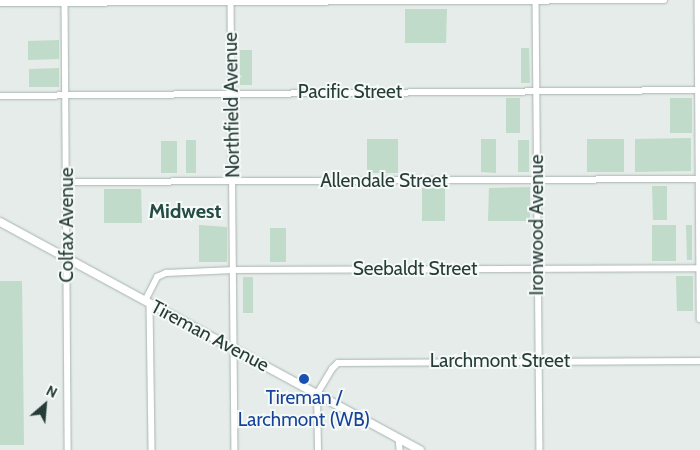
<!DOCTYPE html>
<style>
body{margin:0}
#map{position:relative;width:700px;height:450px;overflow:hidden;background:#e5ece9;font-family:Cabin,sans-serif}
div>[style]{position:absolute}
.green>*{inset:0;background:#c0dbc9}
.roads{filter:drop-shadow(0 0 1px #a8b4b0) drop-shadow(0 0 1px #a8b4b0)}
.street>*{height:5.5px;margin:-2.75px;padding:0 2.75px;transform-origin:2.75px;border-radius:2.75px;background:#fff}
.secondary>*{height:8px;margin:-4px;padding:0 4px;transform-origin:4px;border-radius:4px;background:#fff}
.dots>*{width:14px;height:14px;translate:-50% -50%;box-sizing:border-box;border:2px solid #f5f9f7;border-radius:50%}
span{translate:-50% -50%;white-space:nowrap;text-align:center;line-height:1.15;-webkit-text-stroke:4px #f5f9f7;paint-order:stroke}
.street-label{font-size:19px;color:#263c37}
.transit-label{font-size:19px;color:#164399}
.neighbourhood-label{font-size:20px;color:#244c44;font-weight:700}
.north{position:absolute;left:20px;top:380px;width:50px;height:50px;-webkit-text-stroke:4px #f5f9f7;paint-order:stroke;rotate:27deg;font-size:14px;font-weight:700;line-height:20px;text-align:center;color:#263c37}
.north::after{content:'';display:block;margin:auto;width:18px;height:22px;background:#263c37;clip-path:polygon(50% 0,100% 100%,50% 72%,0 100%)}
</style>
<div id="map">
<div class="green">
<i style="clip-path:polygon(405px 9px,447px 9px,446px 43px,405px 43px)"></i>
<i style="clip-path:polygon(59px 40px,59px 59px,28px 60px,28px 41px)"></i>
<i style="clip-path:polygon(521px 48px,529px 48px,530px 83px,521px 83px)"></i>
<i style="clip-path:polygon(240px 50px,252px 50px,252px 85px,240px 85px)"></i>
<i style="clip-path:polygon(59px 68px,59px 87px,29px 87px,29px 69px)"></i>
<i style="clip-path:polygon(506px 98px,520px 98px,520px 133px,506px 133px)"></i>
<i style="clip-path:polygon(670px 98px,692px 98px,692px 133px,670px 133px)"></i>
<i style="clip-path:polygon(691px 138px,691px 171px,635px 172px,635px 139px)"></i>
<i style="clip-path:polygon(367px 139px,398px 139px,398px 173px,367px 173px)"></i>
<i style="clip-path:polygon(481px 139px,496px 139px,496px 173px,481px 172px)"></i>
<i style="clip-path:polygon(587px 139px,624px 139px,624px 172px,587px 172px)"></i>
<i style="clip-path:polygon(186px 140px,196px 140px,196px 173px,186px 173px)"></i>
<i style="clip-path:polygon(518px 140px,529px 140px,529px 172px,518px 172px)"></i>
<i style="clip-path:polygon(161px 141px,177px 141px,177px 173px,161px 173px)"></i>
<i style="clip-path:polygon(652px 186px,667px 186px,667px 220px,653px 220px)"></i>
<i style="clip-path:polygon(530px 187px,530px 221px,488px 221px,489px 188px)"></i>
<i style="clip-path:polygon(422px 188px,445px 188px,445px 221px,422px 221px)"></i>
<i style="clip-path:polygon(104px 189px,141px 189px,142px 223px,104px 223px)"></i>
<i style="clip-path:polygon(199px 225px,227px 227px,227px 262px,199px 262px)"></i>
<i style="clip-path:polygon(652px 225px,676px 225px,676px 261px,652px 261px)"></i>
<i style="clip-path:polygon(686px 225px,692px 225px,692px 260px,687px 260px)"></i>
<i style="clip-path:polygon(270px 228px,286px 228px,286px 262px,270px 262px)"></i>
<i style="clip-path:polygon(676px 276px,693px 276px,693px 311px,677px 311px)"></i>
<i style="clip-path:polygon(243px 277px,253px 277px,253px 313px,243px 313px)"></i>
<i style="clip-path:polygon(0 281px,22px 281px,24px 445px,0 445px)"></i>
</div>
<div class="roads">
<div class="street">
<i style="left:65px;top:0;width:450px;rotate:89.6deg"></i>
<i style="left:231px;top:0;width:450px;rotate:89.5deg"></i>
<i style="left:536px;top:0;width:450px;rotate:89.5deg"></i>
<i style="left:698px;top:0;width:319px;rotate:89.6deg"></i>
<i style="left:0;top:3px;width:664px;rotate:-0.26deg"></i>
<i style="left:0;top:96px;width:700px;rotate:-0.49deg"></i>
<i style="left:68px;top:182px;width:632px;rotate:-0.27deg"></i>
<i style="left:145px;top:301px;width:27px;rotate:-63deg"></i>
<i style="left:157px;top:277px;width:10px;rotate:-24deg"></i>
<i style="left:166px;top:273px;width:68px;rotate:-2.5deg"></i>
<i style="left:234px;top:270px;width:466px;rotate:-0.2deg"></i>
<i style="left:150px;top:304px;width:146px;rotate:89.2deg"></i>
<i style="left:399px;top:438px;width:12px;rotate:85deg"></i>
<i style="left:318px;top:450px;width:56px;rotate:-91deg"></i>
<i style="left:317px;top:394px;width:29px;rotate:-59deg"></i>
<i style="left:332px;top:369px;width:8px;rotate:-45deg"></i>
<i style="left:338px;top:363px;width:362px;rotate:-0.3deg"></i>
</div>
<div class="secondary">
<i style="left:0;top:222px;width:478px;rotate:28.5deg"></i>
</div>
</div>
<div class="dots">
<i style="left:304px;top:379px;background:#1a4fb4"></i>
</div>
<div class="street-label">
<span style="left:350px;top:92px">Pacific Street</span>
<span style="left:232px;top:105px;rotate:-91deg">Northfield Avenue</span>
<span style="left:384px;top:181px">Allendale Street</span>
<span style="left:67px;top:225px;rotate:-90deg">Colfax Avenue</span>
<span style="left:537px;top:225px;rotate:-90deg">Ironwood Avenue</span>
<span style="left:415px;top:269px">Seebaldt Street</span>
<span style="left:210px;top:336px;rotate:28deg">Tireman Avenue</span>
<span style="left:500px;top:361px">Larchmont Street</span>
</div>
<div class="transit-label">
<span style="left:304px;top:409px">Tireman /<br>Larchmont (WB)</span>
</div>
<div class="neighbourhood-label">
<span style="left:185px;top:211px">Midwest</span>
</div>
<div class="north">N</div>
</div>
